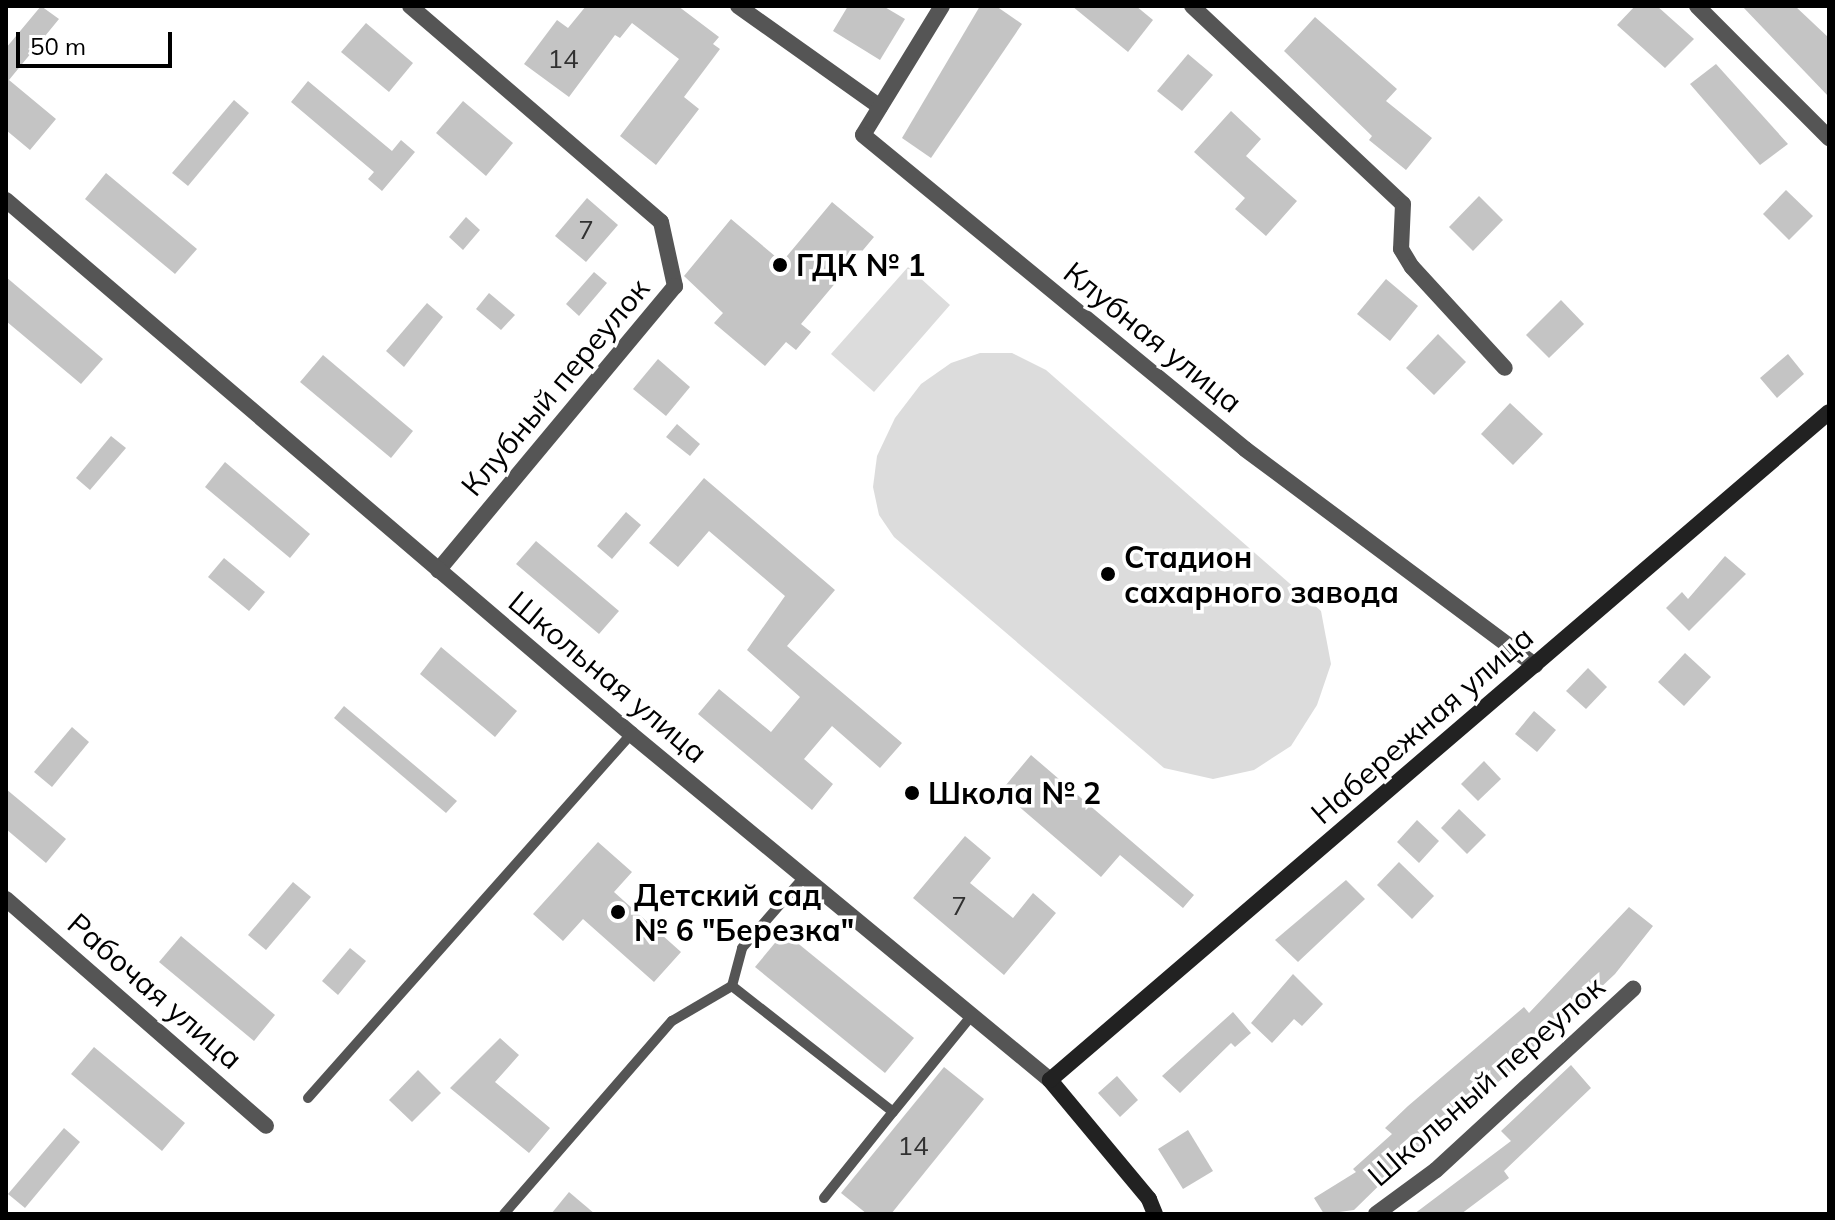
<!DOCTYPE html>
<meta charset="utf-8">
<style>
body{margin:0}
#map{position:relative;width:1835px;height:1220px;overflow:hidden;background:#fff;font-family:Mulish,sans-serif}
div>[style]{position:absolute}
.green>*{inset:0;background:#dcdcdc}
.building>*{inset:0;background:#c4c4c4}
.lane>*{height:10px;margin:-5px;padding:0 5px;transform-origin:5px;border-radius:5px;background:#555}
.street>*{height:16px;margin:-8px;padding:0 8px;transform-origin:8px;border-radius:8px;background:#555}
.secondary>*{height:16px;margin:-8px;padding:0 8px;transform-origin:8px;border-radius:8px;background:#222}
.dots>*{width:22px;height:22px;translate:-50% -50%;box-sizing:border-box;border:4px solid #fff;border-radius:50%}
span{translate:-50% -50%;white-space:nowrap;text-align:center;line-height:1.15;-webkit-text-stroke:7px #fff;paint-order:stroke}
.number-label{font-size:26px;color:#313131}
.number-label span{-webkit-text-stroke-width:0}
.poi-label{font-size:30px;color:#000;font-weight:700}
.left{translate:0 -50%;text-align:left}
.street-label{font-size:30px;color:#000}
.frame{position:absolute;inset:0;border:8px solid #000;pointer-events:none}
.scale{position:absolute;left:16px;top:32px;width:156px;height:36px;box-sizing:border-box;border:4px solid #000;border-top:0;padding-left:10px;font-size:24px;line-height:28px;white-space:nowrap;color:#000;-webkit-text-stroke:6px #fff;paint-order:stroke}
</style>
<div id="map">
<div class="green">
<i style="clip-path:polygon(908px 267px,950px 305px,874px 392px,831px 354px)"></i>
<i style="clip-path:polygon(980px 353px,1012px 353px,1046px 370px,1321px 611px,1331px 664px,1317px 705px,1291px 746px,1254px 770px,1213px 779px,1164px 768px,894px 537px,879px 515px,873px 487px,877px 456px,895px 418px,921px 384px,951px 363px)"></i>
</div>
<div class="building">
<i style="clip-path:polygon(41px 6px,59px 19px,9px 80px,56px 119px,30px 150px,6px 130px,6px 48px)"></i>
<i style="clip-path:polygon(586px 6px,678px 6px,719px 37px,713px 44px,720px 49px,684px 97px,699px 109px,656px 165px,620px 136px,679px 59px,632px 23px,620px 38px,615px 35px,569px 97px,524px 64px,557px 20px,568px 28px)"></i>
<i style="clip-path:polygon(848px 6px,883px 6px,905px 19px,880px 60px,833px 31px)"></i>
<i style="clip-path:polygon(980px 6px,996px 6px,1022px 24px,931px 158px,902px 138px)"></i>
<i style="clip-path:polygon(1072px 6px,1136px 6px,1153px 20px,1128px 52px)"></i>
<i style="clip-path:polygon(1635px 6px,1657px 6px,1694px 39px,1665px 68px,1617px 25px)"></i>
<i style="clip-path:polygon(1742px 6px,1795px 6px,1829px 38px,1829px 97px)"></i>
<i style="clip-path:polygon(1315px 17px,1397px 89px,1386px 101px,1432px 138px,1406px 170px,1369px 140px,1372px 136px,1284px 51px)"></i>
<i style="clip-path:polygon(366px 23px,413px 63px,389px 92px,341px 52px)"></i>
<i style="clip-path:polygon(1188px 54px,1213px 75px,1182px 111px,1157px 91px)"></i>
<i style="clip-path:polygon(1716px 64px,1788px 144px,1760px 165px,1690px 84px)"></i>
<i style="clip-path:polygon(308px 81px,392px 151px,401px 140px,415px 152px,382px 191px,368px 179px,374px 172px,291px 102px)"></i>
<i style="clip-path:polygon(234px 100px,249px 113px,188px 186px,172px 173px)"></i>
<i style="clip-path:polygon(463px 101px,513px 143px,486px 176px,436px 133px)"></i>
<i style="clip-path:polygon(1231px 111px,1261px 139px,1246px 156px,1297px 201px,1266px 236px,1235px 209px,1245px 198px,1194px 152px)"></i>
<i style="clip-path:polygon(106px 173px,197px 249px,175px 274px,85px 199px)"></i>
<i style="clip-path:polygon(1786px 190px,1813px 216px,1789px 240px,1763px 214px)"></i>
<i style="clip-path:polygon(1479px 196px,1503px 220px,1473px 251px,1449px 227px)"></i>
<i style="clip-path:polygon(587px 198px,618px 225px,586px 262px,555px 236px)"></i>
<i style="clip-path:polygon(832px 202px,874px 237px,801px 324px,811px 332px,796px 350px,786px 342px,765px 366px,714px 323px,723px 313px,684px 276px,731px 219px,782px 262px)"></i>
<i style="clip-path:polygon(466px 217px,480px 230px,463px 250px,449px 237px)"></i>
<i style="clip-path:polygon(594px 272px,607px 283px,579px 316px,566px 304px)"></i>
<i style="clip-path:polygon(6px 277px,103px 359px,81px 384px,6px 321px)"></i>
<i style="clip-path:polygon(1386px 279px,1418px 306px,1390px 341px,1357px 314px)"></i>
<i style="clip-path:polygon(489px 293px,515px 315px,501px 330px,476px 309px)"></i>
<i style="clip-path:polygon(1561px 300px,1584px 324px,1549px 358px,1526px 335px)"></i>
<i style="clip-path:polygon(427px 303px,443px 317px,404px 367px,386px 351px)"></i>
<i style="clip-path:polygon(1438px 334px,1466px 362px,1434px 395px,1406px 368px)"></i>
<i style="clip-path:polygon(1788px 354px,1804px 374px,1777px 398px,1760px 378px)"></i>
<i style="clip-path:polygon(323px 355px,413px 431px,391px 458px,300px 382px)"></i>
<i style="clip-path:polygon(658px 359px,690px 387px,666px 416px,633px 389px)"></i>
<i style="clip-path:polygon(1510px 403px,1543px 434px,1513px 465px,1481px 434px)"></i>
<i style="clip-path:polygon(677px 424px,700px 444px,690px 456px,666px 437px)"></i>
<i style="clip-path:polygon(111px 436px,126px 448px,90px 490px,76px 478px)"></i>
<i style="clip-path:polygon(225px 462px,310px 534px,290px 558px,205px 487px)"></i>
<i style="clip-path:polygon(704px 478px,835px 590px,787px 646px,902px 743px,880px 768px,832px 726px,804px 759px,833px 784px,812px 810px,698px 714px,719px 689px,771px 732px,800px 697px,747px 650px,785px 596px,709px 531px,678px 567px,649px 543px)"></i>
<i style="clip-path:polygon(626px 512px,641px 525px,612px 559px,597px 546px)"></i>
<i style="clip-path:polygon(536px 541px,619px 611px,599px 634px,516px 564px)"></i>
<i style="clip-path:polygon(1725px 556px,1746px 574px,1689px 631px,1666px 608px,1682px 592px,1688px 599px)"></i>
<i style="clip-path:polygon(224px 558px,265px 592px,249px 611px,208px 577px)"></i>
<i style="clip-path:polygon(441px 647px,517px 711px,495px 737px,420px 674px)"></i>
<i style="clip-path:polygon(1685px 653px,1711px 677px,1684px 706px,1658px 682px)"></i>
<i style="clip-path:polygon(1588px 668px,1607px 687px,1586px 709px,1566px 691px)"></i>
<i style="clip-path:polygon(344px 706px,457px 801px,446px 813px,334px 718px)"></i>
<i style="clip-path:polygon(1534px 711px,1556px 730px,1537px 752px,1515px 734px)"></i>
<i style="clip-path:polygon(72px 727px,89px 742px,52px 787px,34px 772px)"></i>
<i style="clip-path:polygon(1031px 755px,1194px 895px,1183px 908px,1120px 855px,1101px 877px,1001px 791px)"></i>
<i style="clip-path:polygon(1484px 761px,1501px 779px,1478px 801px,1461px 784px)"></i>
<i style="clip-path:polygon(6px 789px,66px 839px,46px 863px,6px 829px)"></i>
<i style="clip-path:polygon(1459px 809px,1486px 835px,1467px 854px,1441px 828px)"></i>
<i style="clip-path:polygon(1417px 820px,1439px 841px,1419px 863px,1397px 842px)"></i>
<i style="clip-path:polygon(965px 836px,991px 858px,970px 883px,1013px 918px,1033px 893px,1056px 913px,1004px 975px,913px 898px)"></i>
<i style="clip-path:polygon(598px 842px,632px 872px,614px 892px,681px 952px,654px 982px,583px 919px,563px 941px,533px 914px)"></i>
<i style="clip-path:polygon(1399px 862px,1434px 896px,1412px 919px,1377px 885px)"></i>
<i style="clip-path:polygon(1346px 880px,1365px 899px,1298px 962px,1275px 940px)"></i>
<i style="clip-path:polygon(293px 882px,311px 897px,266px 950px,248px 935px)"></i>
<i style="clip-path:polygon(1629px 907px,1653px 926px,1615px 974px,1513px 1070px,1487px 1091px,1484px 1086px,1445px 1121px,1354px 1210px,1324px 1214px,1314px 1198px,1356px 1172px,1353px 1169px,1392px 1134px,1385px 1128px,1408px 1106px,1524px 1007px,1529px 1013px)"></i>
<i style="clip-path:polygon(784px 932px,914px 1038px,885px 1073px,755px 967px)"></i>
<i style="clip-path:polygon(181px 936px,275px 1015px,254px 1041px,159px 962px)"></i>
<i style="clip-path:polygon(350px 948px,366px 961px,338px 995px,322px 981px)"></i>
<i style="clip-path:polygon(1293px 974px,1323px 1004px,1302px 1026px,1294px 1019px,1272px 1043px,1251px 1023px)"></i>
<i style="clip-path:polygon(1233px 1012px,1251px 1033px,1235px 1047px,1231px 1043px,1180px 1093px,1162px 1076px)"></i>
<i style="clip-path:polygon(500px 1038px,519px 1055px,495px 1082px,550px 1128px,529px 1153px,450px 1088px)"></i>
<i style="clip-path:polygon(94px 1047px,185px 1123px,162px 1151px,71px 1074px)"></i>
<i style="clip-path:polygon(1571px 1065px,1591px 1088px,1504px 1171px,1509px 1178px,1461px 1214px,1414px 1214px,1511px 1141px,1501px 1131px)"></i>
<i style="clip-path:polygon(944px 1067px,984px 1099px,891px 1214px,867px 1214px,841px 1193px)"></i>
<i style="clip-path:polygon(418px 1070px,441px 1093px,412px 1122px,389px 1100px)"></i>
<i style="clip-path:polygon(1117px 1076px,1138px 1100px,1120px 1117px,1098px 1093px)"></i>
<i style="clip-path:polygon(64px 1128px,80px 1142px,25px 1208px,8px 1194px)"></i>
<i style="clip-path:polygon(1188px 1130px,1213px 1171px,1183px 1189px,1158px 1149px)"></i>
<i style="clip-path:polygon(569px 1192px,595px 1214px,551px 1214px)"></i>
</div>
<div class="lane">
<i style="left:732px;top:986px;width:39px;rotate:-75deg"></i>
<i style="left:742px;top:948px;width:94px;rotate:-48.9deg"></i>
<i style="left:308px;top:1098px;width:487px;rotate:-48.4deg"></i>
<i style="left:824px;top:1198px;width:110px;rotate:-51.3deg"></i>
<i style="left:504px;top:1214px;width:256px;rotate:-49deg"></i>
<i style="left:672px;top:1021px;width:69px;rotate:-30.3deg"></i>
<i style="left:732px;top:986px;width:204px;rotate:38deg"></i>
<i style="left:893px;top:1112px;width:125px;rotate:-50.8deg"></i>
</div>
<div class="street">
<i style="left:410px;top:6px;width:331px;rotate:40.7deg"></i>
<i style="left:661px;top:222px;width:66px;rotate:77.7deg"></i>
<i style="left:675px;top:286px;width:370px;rotate:129.8deg"></i>
<i style="left:738px;top:6px;width:174px;rotate:35.4deg"></i>
<i style="left:942px;top:6px;width:151px;rotate:121.5deg"></i>
<i style="left:863px;top:135px;width:494px;rotate:39.4deg"></i>
<i style="left:1245px;top:449px;width:362px;rotate:36.7deg"></i>
<i style="left:1192px;top:6px;width:289px;rotate:43.2deg"></i>
<i style="left:1403px;top:204px;width:45px;rotate:92.5deg"></i>
<i style="left:1401px;top:249px;width:21px;rotate:59deg"></i>
<i style="left:1412px;top:267px;width:137px;rotate:47.4deg"></i>
<i style="left:1697px;top:6px;width:187px;rotate:45deg"></i>
<i style="left:6px;top:200px;width:822px;rotate:40.51deg"></i>
<i style="left:631px;top:734px;width:543px;rotate:39.55deg"></i>
<i style="left:6px;top:899px;width:345px;rotate:41.1deg"></i>
<i style="left:1376px;top:1214px;width:74px;rotate:-36.3deg"></i>
<i style="left:1436px;top:1170px;width:268px;rotate:-42.6deg"></i>
</div>
<div class="secondary">
<i style="left:1155px;top:1214px;width:16px;rotate:-112deg"></i>
<i style="left:1149px;top:1199px;width:155px;rotate:-129.8deg"></i>
<i style="left:1050px;top:1080px;width:1026px;rotate:-40.61deg"></i>
</div>
<div class="dots">
<i style="left:780px;top:265px;background:#000"></i>
<i style="left:1108px;top:574px;background:#000"></i>
<i style="left:912px;top:793px;background:#000"></i>
<i style="left:618px;top:912px;background:#000"></i>
</div>
<div class="number-label">
<span style="left:563px;top:59px">14</span>
<span style="left:586px;top:230px">7</span>
<span style="left:959px;top:906px">7</span>
<span style="left:913px;top:1146px">14</span>
</div>
<div class="poi-label">
<span class="left" style="left:796px;top:265px">ГДК № 1</span>
<span class="left" style="left:1124px;top:574px">Стадион<br>сахарного завода</span>
<span class="left" style="left:928px;top:793px">Школа № 2</span>
<span class="left" style="left:634px;top:912px">Детский сад<br>№ 6 "Березка"</span>
</div>
<div class="street-label">
<span style="left:1153px;top:337px;rotate:39deg">Клубная улица</span>
<span style="left:555px;top:387px;rotate:-50deg">Клубный переулок</span>
<span style="left:608px;top:677px;rotate:40deg">Школьная улица</span>
<span style="left:1422px;top:725px;rotate:-41deg">Набережная улица</span>
<span style="left:155px;top:991px;rotate:41deg">Рабочая улица</span>
<span style="left:1486px;top:1081px;rotate:-41deg">Школьный переулок</span>
</div>
<div class="frame"></div>
<div class="scale">50 m</div>
</div>
